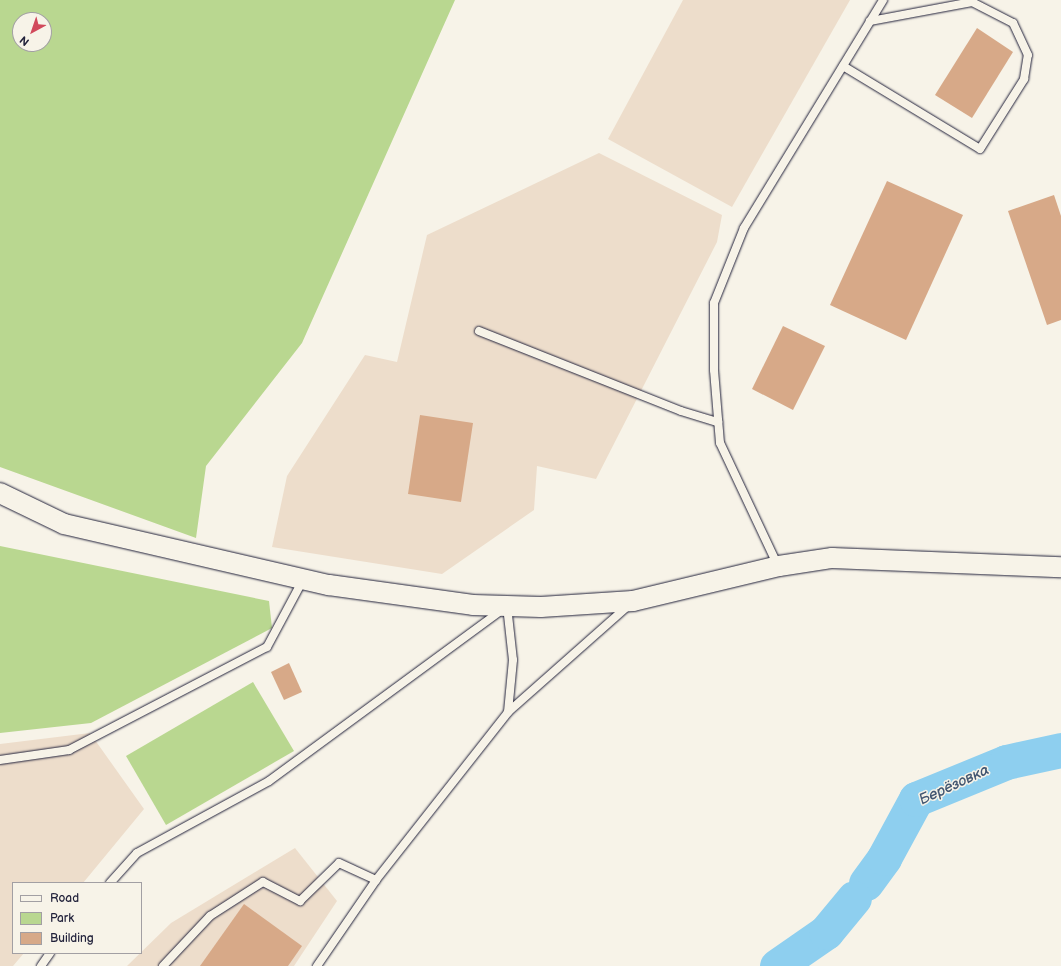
<!DOCTYPE html>
<meta charset="utf-8">
<style>
body{margin:0}
#map{position:relative;width:1061px;height:966px;overflow:hidden;background:#f7f3e8;font-family:"Balsamiq Sans",sans-serif}
div>[style]{position:absolute}
.built>*{inset:0;background:#edddcb}
.green>*{inset:0;background:#b9d790}
.river>*{height:35px;margin:-17.5px;padding:0 17.5px;transform-origin:17.5px;border-radius:17.5px;background:#8ecfef}
.building>*{inset:0;background:#d7a988}
.roads{filter:drop-shadow(0 0 1px #22223b) drop-shadow(0 0 1px #22223b)}
.service>*{height:8px;margin:-4px;padding:0 4px;transform-origin:4px;border-radius:4px;background:#f7f3e8}
.tertiary>*{height:20px;margin:-10px;padding:0 10px;transform-origin:10px;border-radius:10px;background:#f7f3e8}
span{translate:-50% -50%;white-space:nowrap;text-align:center;line-height:1.15;-webkit-text-stroke:3px #f7f3e8;paint-order:stroke}
.water-label{font-size:15px;color:#425671;font-style:italic}
.legend{position:absolute;left:12px;top:882px;width:130px;height:72px;box-sizing:border-box;background:#f7f3e8;border:1px solid #a29fa3;margin:0;padding:5px 7px;list-style:none;font-size:12px;color:#22223b}
.legend li{display:flex;align-items:center;gap:8px;height:20px}
.legend b{width:20px;border:1px solid #a29fa3}
.north{position:absolute;left:12px;top:12px;width:40px;height:40px;box-sizing:border-box;background:#f7f3e8;border:1px solid #a29fa3;border-radius:50%;rotate:220deg;font-size:11px;font-weight:700;line-height:16px;text-align:center;color:#22223b}
.north::after{content:'';display:block;margin:auto;width:14px;height:18px;background:#d1495b;clip-path:polygon(50% 0,100% 100%,50% 72%,0 100%)}
</style>
<div id="map">
<div class="built">
<i style="clip-path:polygon(683px 0,850px 0,732px 207px,608px 139px)"></i>
<i style="clip-path:polygon(599px 153px,722px 215px,717px 242px,596px 479px,537px 466px,534px 510px,442px 574px,272px 547px,287px 476px,365px 355px,397px 362px,427px 235px)"></i>
<i style="clip-path:polygon(90px 733px,144px 809px,83px 883px,13px 883px,13px 953px,24px 953px,13px 966px,0 966px,0 744px)"></i>
<i style="clip-path:polygon(295px 848px,337px 901px,294px 966px,127px 966px,171px 923px)"></i>
</div>
<div class="green">
<i style="clip-path:polygon(evenodd,0 0,455px 0,302px 343px,206px 466px,196px 538px,0 467px,0 0,20px 20px,44px 20px,44px 44px,20px 44px,20px 20px)"></i>
<i style="clip-path:polygon(0 546px,269px 601px,272px 628px,91px 723px,0 733px)"></i>
<i style="clip-path:polygon(253px 682px,294px 751px,166px 825px,126px 756px)"></i>
</div>
<div class="river">
<i style="left:866px;top:883px;width:31px;rotate:-54deg"></i>
<i style="left:884px;top:858px;width:67px;rotate:-61.5deg"></i>
<i style="left:916px;top:799px;width:97px;rotate:-22.3deg"></i>
<i style="left:1006px;top:762px;width:56px;rotate:-12.3deg"></i>
<i style="left:777px;top:966px;width:60px;rotate:-34.8deg"></i>
<i style="left:826px;top:932px;width:44px;rotate:-50.5deg"></i>
</div>
<div class="building">
<i style="clip-path:polygon(977px 28px,1013px 52px,972px 118px,935px 95px)"></i>
<i style="clip-path:polygon(887px 181px,963px 215px,906px 340px,830px 305px)"></i>
<i style="clip-path:polygon(1054px 195px,1061px 216px,1061px 320px,1047px 325px,1008px 211px)"></i>
<i style="clip-path:polygon(783px 326px,825px 346px,793px 410px,752px 389px)"></i>
<i style="clip-path:polygon(420px 415px,473px 423px,461px 502px,408px 494px)"></i>
<i style="clip-path:polygon(289px 663px,302px 692px,284px 700px,271px 672px)"></i>
<i style="clip-path:polygon(244px 904px,302px 946px,288px 966px,200px 966px)"></i>
</div>
<div class="roads">
<div class="service">
<i style="left:843px;top:66px;width:160px;rotate:31.2deg"></i>
<i style="left:980px;top:149px;width:83px;rotate:-57.8deg"></i>
<i style="left:1024px;top:79px;width:24px;rotate:-81deg"></i>
<i style="left:1028px;top:55px;width:35px;rotate:-115deg"></i>
<i style="left:1013px;top:23px;width:46px;rotate:-152.9deg"></i>
<i style="left:972px;top:2px;width:104px;rotate:169.4deg"></i>
<i style="left:479px;top:331px;width:217px;rotate:21.6deg"></i>
<i style="left:681px;top:411px;width:39px;rotate:17deg"></i>
<i style="left:778px;top:566px;width:136px;rotate:-115.2deg"></i>
<i style="left:720px;top:443px;width:73px;rotate:-94.7deg"></i>
<i style="left:714px;top:370px;width:67px;rotate:-90deg"></i>
<i style="left:714px;top:303px;width:81px;rotate:-68.2deg"></i>
<i style="left:744px;top:228px;width:267px;rotate:-58.6deg"></i>
<i style="left:0;top:760px;width:70px;rotate:-8.2deg"></i>
<i style="left:69px;top:750px;width:223px;rotate:-27.5deg"></i>
<i style="left:267px;top:647px;width:76px;rotate:-61.8deg"></i>
<i style="left:110px;top:883px;width:40px;rotate:-48deg"></i>
<i style="left:137px;top:853px;width:150px;rotate:-28.6deg"></i>
<i style="left:269px;top:781px;width:295px;rotate:-36.3deg"></i>
<i style="left:507px;top:606px;width:54px;rotate:83.7deg"></i>
<i style="left:513px;top:660px;width:52px;rotate:95.5deg"></i>
<i style="left:41px;top:966px;width:16px;rotate:-55deg"></i>
<i style="left:163px;top:966px;width:69px;rotate:-46.8deg"></i>
<i style="left:210px;top:916px;width:63px;rotate:-32.7deg"></i>
<i style="left:263px;top:882px;width:42px;rotate:27.2deg"></i>
<i style="left:300px;top:901px;width:54px;rotate:-44.3deg"></i>
<i style="left:339px;top:863px;width:41px;rotate:24.7deg"></i>
<i style="left:317px;top:966px;width:104px;rotate:-55.5deg"></i>
<i style="left:376px;top:880px;width:214px;rotate:-51.8deg"></i>
<i style="left:508px;top:712px;width:162px;rotate:-41.5deg"></i>
</div>
<div class="tertiary">
<i style="left:0;top:493px;width:71px;rotate:25.8deg"></i>
<i style="left:64px;top:524px;width:272px;rotate:13deg"></i>
<i style="left:329px;top:585px;width:145px;rotate:7.9deg"></i>
<i style="left:473px;top:605px;width:68px;rotate:1.7deg"></i>
<i style="left:541px;top:607px;width:92px;rotate:-3.7deg"></i>
<i style="left:633px;top:601px;width:150px;rotate:-13.5deg"></i>
<i style="left:779px;top:566px;width:54px;rotate:-8.6deg"></i>
<i style="left:832px;top:558px;width:229px;rotate:2.3deg"></i>
</div>
</div>
<div class="water-label">
<span style="left:954px;top:785px;rotate:-25deg">Берёзовка</span>
</div>
<ul class="legend">
<li><b style="height:5px;background:#f7f3e8"></b>Road</li>
<li><b style="height:11px;background:#b9d790"></b>Park</li>
<li><b style="height:11px;background:#d7a988"></b>Building</li>
</ul>
<div class="north">N</div>
</div>
